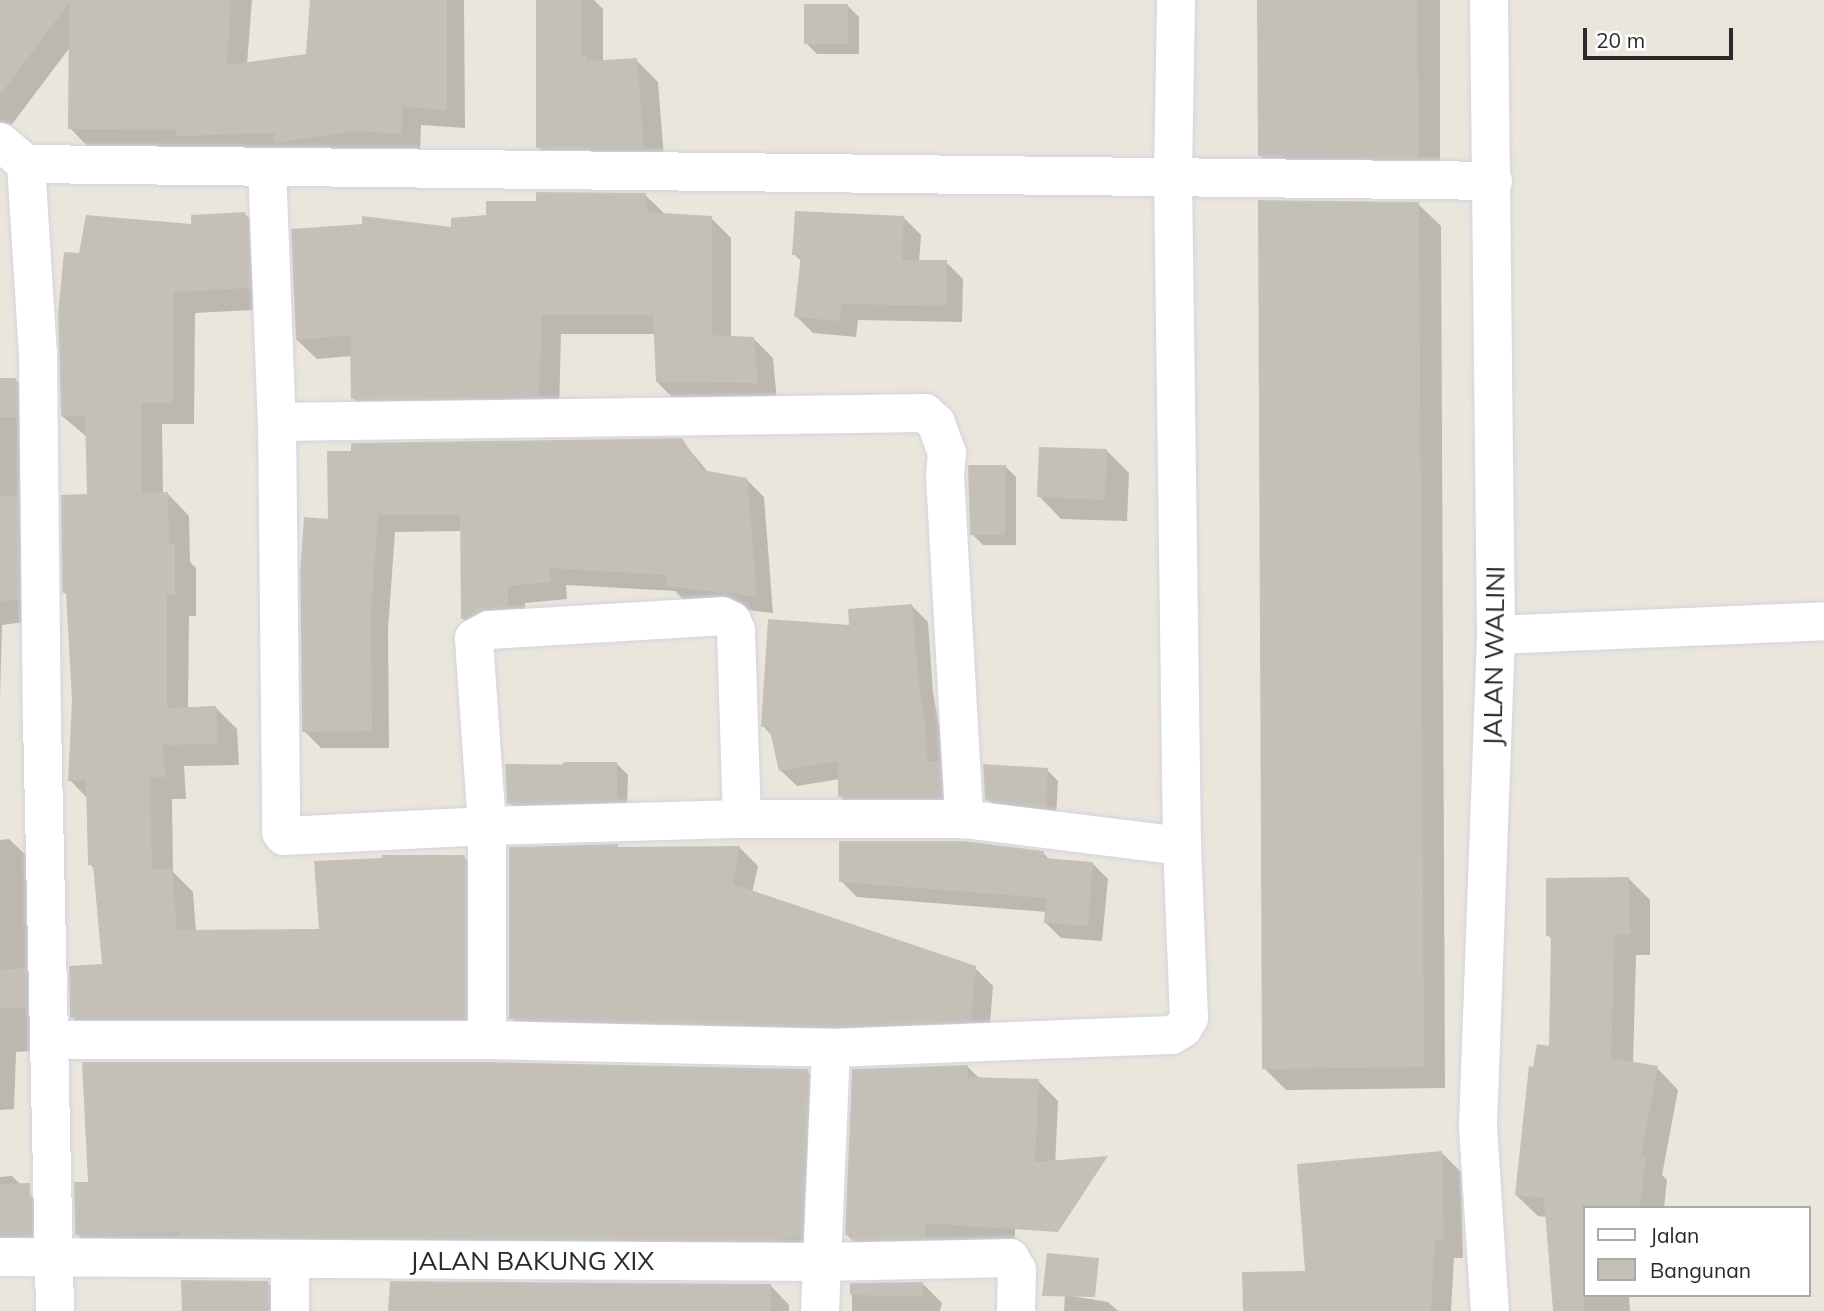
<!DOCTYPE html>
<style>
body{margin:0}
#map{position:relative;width:1824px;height:1311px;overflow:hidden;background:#ebe6dc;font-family:Mulish,sans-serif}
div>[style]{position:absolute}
.shadow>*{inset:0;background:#0003}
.building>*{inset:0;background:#c4c0b7}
.roads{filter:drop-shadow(0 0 2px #d1d3e2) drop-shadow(0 0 2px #d1d3e2)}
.minor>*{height:38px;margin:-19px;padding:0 19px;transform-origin:19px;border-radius:19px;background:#fff}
span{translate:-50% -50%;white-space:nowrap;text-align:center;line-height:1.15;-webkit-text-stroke:5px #fff;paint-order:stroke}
.street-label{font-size:26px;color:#2a2a2a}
.legend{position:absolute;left:1583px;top:1206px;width:228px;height:91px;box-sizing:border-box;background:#fff;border:2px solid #aaa;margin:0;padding:9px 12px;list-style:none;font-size:21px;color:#2a2a2a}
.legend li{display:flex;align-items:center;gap:14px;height:35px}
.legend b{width:35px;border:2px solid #aaa}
.scale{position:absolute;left:1583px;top:28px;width:150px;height:32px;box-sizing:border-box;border:4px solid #2a2a2a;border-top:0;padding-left:9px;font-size:21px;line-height:24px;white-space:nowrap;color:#2a2a2a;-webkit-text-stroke:5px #fff;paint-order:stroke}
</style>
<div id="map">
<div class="shadow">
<i style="clip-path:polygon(21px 0,252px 0,247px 64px,307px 56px,311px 0,464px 0,465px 128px,421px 125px,420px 152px,89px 148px,70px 128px,71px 46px,6px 132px,0 129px,0 14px)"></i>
<i style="clip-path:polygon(538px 0,594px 0,603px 9px,603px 62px,636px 60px,658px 82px,665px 171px,560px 170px,538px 147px)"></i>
<i style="clip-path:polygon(1259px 0,1440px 0,1440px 180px,1282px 178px,1260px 156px)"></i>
<i style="clip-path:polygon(848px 6px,859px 17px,859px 54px,817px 54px,806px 43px)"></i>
<i style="clip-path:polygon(645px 195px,666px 215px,711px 218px,731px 238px,731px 338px,753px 338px,773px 358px,777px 402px,677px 402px,657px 382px,656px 334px,561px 334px,559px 416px,372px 418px,353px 398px,352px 356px,317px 359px,297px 340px,452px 229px,538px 203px)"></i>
<i style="clip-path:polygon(1418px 204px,1441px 226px,1445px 1088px,1286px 1090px,1264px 1068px)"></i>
<i style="clip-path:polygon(245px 214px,266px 236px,271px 309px,195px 313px,194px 424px,162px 424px,163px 494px,168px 494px,189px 516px,190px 562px,196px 568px,196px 616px,189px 616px,188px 709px,215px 707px,237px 729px,239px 765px,184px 766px,186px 799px,172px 799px,173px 872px,193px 892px,196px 932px,320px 931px,464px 857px,486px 879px,486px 1039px,94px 1039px,72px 1017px,104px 966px,95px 870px,90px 864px,88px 799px,70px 780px,73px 701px,68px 596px,64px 592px,88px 496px,87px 437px,62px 416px,80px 255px)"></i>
<i style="clip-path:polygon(904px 218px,921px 235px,919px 262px,946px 262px,963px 279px,962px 322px,858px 320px,856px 337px,813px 333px,796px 316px,802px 262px,794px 254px)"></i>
<i style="clip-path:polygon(0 380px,16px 380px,37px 400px,37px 437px,19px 437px,39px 620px,2px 625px,0 700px)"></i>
<i style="clip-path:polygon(681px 440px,709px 473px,747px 480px,764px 497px,773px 613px,687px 603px,675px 591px,566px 585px,567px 599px,525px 603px,525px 624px,480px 635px,462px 618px,462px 531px,395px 532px,388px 629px,389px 748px,321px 748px,304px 731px,329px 520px)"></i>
<i style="clip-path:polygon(1107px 451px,1129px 473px,1127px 521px,1061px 519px,1039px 496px)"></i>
<i style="clip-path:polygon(1005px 466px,1016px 477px,1016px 545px,983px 545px,972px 534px)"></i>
<i style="clip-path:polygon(912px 606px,928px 622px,933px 693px,956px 813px,856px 813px,840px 796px,840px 779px,797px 786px,780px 770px,773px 737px,763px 726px,851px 627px)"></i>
<i style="clip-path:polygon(617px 764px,628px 775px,627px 811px,520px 814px,509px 803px,506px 765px)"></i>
<i style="clip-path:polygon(1047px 770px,1058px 781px,1056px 817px,998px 810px,987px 799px)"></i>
<i style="clip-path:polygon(9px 839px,30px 859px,47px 1050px,16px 1052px,14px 1109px,0 1110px,0 840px)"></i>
<i style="clip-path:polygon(740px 848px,758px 866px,752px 893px,975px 968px,993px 986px,989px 1038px,529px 1036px,511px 1018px)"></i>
<i style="clip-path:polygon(1043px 853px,1051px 861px,1093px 864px,1108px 879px,1102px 941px,1061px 938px,1045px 922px,1046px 912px,857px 897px,841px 881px)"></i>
<i style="clip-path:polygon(1629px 879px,1650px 900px,1650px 955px,1636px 955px,1633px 1063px,1657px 1068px,1678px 1090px,1662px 1175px,1667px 1180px,1664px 1208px,1584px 1208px,1584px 1295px,1629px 1295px,1630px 1311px,1554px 1311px,1547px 1217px,1538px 1216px,1516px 1195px,1534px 1069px,1551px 1048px,1552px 940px,1548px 935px)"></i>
<i style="clip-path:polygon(967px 1066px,980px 1079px,1038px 1081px,1058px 1101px,1054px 1189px,1018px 1187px,1014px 1247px,867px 1255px,847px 1235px)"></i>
<i style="clip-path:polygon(807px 1071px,827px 1091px,820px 1256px,96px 1253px,77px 1234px)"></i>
<i style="clip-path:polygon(1442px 1153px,1461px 1172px,1463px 1258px,1454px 1258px,1451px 1311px,1244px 1311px,1307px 1273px)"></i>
<i style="clip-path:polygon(12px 1176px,34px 1198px,34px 1257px,0 1268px,0 1177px)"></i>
<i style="clip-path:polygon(267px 1282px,287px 1302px,286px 1311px,184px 1311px)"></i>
<i style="clip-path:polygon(923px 1284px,942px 1303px,940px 1311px,852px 1311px,852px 1285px)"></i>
<i style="clip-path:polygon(770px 1285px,789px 1305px,789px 1311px,390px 1311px)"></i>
<i style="clip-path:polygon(1065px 1295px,1108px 1302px,1118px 1311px,1064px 1311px)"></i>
</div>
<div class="building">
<i style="clip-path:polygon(0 0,231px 0,227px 65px,306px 54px,310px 0,447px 0,447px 110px,402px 107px,402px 134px,353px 131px,275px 143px,274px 133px,176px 136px,176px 130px,68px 129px,69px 3px,0 95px)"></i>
<i style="clip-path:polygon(536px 0,581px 0,581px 56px,587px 56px,587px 61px,637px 58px,644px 149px,536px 148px)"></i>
<i style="clip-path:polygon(1257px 0,1417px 0,1419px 158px,1258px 156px)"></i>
<i style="clip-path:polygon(804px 4px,848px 4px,848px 44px,804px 44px)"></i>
<i style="clip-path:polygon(536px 192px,646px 193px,647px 212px,712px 216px,712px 335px,754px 337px,758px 383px,656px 382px,653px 315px,542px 315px,539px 396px,351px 399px,350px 335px,296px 340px,291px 229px,362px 224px,362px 216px,451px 227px,451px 218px,486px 215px,486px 201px,536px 201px)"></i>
<i style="clip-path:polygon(1258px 200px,1419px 202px,1424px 1067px,1262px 1069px)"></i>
<i style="clip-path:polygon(795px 211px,904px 216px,902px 260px,947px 260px,946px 306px,842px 304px,840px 321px,794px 317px,801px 255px,792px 255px)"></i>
<i style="clip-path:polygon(245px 212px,250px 288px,174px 292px,173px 403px,141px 403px,142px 493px,168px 492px,169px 544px,175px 544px,175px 595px,167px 595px,167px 708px,216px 706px,218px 744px,163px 745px,165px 777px,150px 778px,152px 870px,172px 869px,177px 930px,319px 929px,314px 861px,382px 858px,382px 855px,465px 855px,465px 1018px,70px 1018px,69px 966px,102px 964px,93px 865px,88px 865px,86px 780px,68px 781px,72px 701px,66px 592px,62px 593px,61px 495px,87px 494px,85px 416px,61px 416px,58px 315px,64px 252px,79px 253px,86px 215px,191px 224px,191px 215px)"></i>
<i style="clip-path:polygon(0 378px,16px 378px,17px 417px,0 417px)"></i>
<i style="clip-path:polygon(682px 438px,702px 470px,747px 478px,757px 597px,667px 586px,666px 575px,549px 568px,550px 582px,508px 586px,508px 607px,487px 608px,461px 619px,460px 514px,378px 515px,371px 610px,372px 731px,302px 732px,300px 573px,304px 517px,328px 519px,327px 451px,351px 451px,351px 443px)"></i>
<i style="clip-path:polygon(1039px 447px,1107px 449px,1105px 500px,1037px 497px)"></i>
<i style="clip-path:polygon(968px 465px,1006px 465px,1005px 535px,970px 535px)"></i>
<i style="clip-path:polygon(0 496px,18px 496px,19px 599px,0 602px)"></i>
<i style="clip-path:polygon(912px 604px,918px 675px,926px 730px,927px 761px,939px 762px,941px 797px,838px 797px,838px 761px,779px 771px,769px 727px,761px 727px,768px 619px,849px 625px,848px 609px)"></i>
<i style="clip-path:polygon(563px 762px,617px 762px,617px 801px,507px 804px,505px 764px,563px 765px)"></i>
<i style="clip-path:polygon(983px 764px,1048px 768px,1046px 807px,985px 800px)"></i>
<i style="clip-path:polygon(839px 841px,963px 841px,1044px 851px,1043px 858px,1093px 862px,1088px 926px,1044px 923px,1046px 898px,839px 882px)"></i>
<i style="clip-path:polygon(618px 844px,618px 847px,740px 846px,733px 884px,976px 966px,971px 1021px,831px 1026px,509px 1019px,509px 847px)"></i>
<i style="clip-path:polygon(1629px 877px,1630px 934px,1615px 934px,1611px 1058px,1658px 1066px,1641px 1156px,1646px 1156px,1640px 1208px,1584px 1208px,1584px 1311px,1553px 1311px,1544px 1198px,1515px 1195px,1529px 1066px,1533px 1067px,1537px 1044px,1549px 1046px,1551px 936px,1546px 936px,1546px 878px)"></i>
<i style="clip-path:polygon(26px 968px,26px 1008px,0 1008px,0 970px)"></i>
<i style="clip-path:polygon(82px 1062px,487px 1062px,808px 1069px,801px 1237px,770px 1240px,179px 1236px,179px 1233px,75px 1235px,74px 1182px,88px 1182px)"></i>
<i style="clip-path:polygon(968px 1065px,967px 1077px,1039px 1079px,1035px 1162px,1108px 1156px,1058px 1232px,925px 1223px,925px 1238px,851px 1240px,851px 1235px,845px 1235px,852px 1069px)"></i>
<i style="clip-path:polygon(1442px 1151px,1444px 1239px,1435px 1239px,1431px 1311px,1243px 1311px,1242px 1272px,1305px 1271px,1297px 1164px)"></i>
<i style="clip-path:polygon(30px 1183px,31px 1235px,0 1235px,0 1184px)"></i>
<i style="clip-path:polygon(1047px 1253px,1099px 1258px,1095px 1297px,1042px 1296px)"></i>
<i style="clip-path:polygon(181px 1280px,268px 1281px,268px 1311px,182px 1311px)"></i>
<i style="clip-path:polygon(390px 1281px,771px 1284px,771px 1311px,388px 1311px)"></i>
<i style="clip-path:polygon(923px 1282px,923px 1296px,850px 1295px,850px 1283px)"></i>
</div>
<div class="roads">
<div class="minor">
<i style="left:1489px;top:0;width:635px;rotate:89.37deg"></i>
<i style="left:1496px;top:635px;width:492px;rotate:92.1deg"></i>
<i style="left:1478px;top:1127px;width:184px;rotate:86.3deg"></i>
<i style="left:0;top:142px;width:34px;rotate:40deg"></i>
<i style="left:26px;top:164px;width:1467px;rotate:0.66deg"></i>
<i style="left:26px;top:164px;width:189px;rotate:86.4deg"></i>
<i style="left:38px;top:353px;width:367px;rotate:89.4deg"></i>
<i style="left:42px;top:720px;width:591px;rotate:88.74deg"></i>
<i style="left:267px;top:167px;width:255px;rotate:87.8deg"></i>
<i style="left:277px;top:422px;width:410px;rotate:89.4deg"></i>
<i style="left:281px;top:832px;width:5px;rotate:53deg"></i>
<i style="left:284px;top:836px;width:203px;rotate:-2.8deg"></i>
<i style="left:487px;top:826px;width:255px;rotate:-1.6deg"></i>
<i style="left:742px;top:819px;width:222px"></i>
<i style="left:964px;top:819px;width:220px;rotate:7.1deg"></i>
<i style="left:277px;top:422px;width:648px;rotate:-0.8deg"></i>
<i style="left:925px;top:413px;width:15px;rotate:42deg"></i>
<i style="left:936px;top:423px;width:32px;rotate:70deg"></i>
<i style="left:947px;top:453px;width:23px;rotate:95deg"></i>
<i style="left:945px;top:476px;width:344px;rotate:86.8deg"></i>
<i style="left:1496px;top:635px;width:328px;rotate:-2.4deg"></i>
<i style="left:49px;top:1040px;width:438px"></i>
<i style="left:487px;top:1040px;width:344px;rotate:1.3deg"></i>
<i style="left:831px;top:1048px;width:341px;rotate:-2.2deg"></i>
<i style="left:1172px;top:1035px;width:13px;rotate:-32deg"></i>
<i style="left:1183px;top:1028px;width:12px;rotate:-59deg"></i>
<i style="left:1189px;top:1018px;width:172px;rotate:-92.3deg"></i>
<i style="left:1182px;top:846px;width:671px;rotate:-90.77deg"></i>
<i style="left:1173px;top:175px;width:175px;rotate:-89deg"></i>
<i style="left:487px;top:1040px;width:214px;rotate:-90deg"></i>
<i style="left:487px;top:826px;width:188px;rotate:-94deg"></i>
<i style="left:474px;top:638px;width:17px;rotate:-28deg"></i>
<i style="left:489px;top:630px;width:233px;rotate:-3.4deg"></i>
<i style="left:722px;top:616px;width:11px;rotate:27deg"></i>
<i style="left:732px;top:621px;width:11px;rotate:68deg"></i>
<i style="left:736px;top:631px;width:188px;rotate:88.2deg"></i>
<i style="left:0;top:1257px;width:823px;rotate:0.35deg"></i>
<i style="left:823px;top:1262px;width:187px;rotate:-1.2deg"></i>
<i style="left:1010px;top:1258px;width:14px;rotate:60deg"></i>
<i style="left:1017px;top:1270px;width:41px;rotate:91.4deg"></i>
<i style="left:290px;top:1261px;width:50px;rotate:90deg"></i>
<i style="left:820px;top:1311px;width:263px;rotate:-87.6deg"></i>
</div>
</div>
<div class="street-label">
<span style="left:1494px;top:656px;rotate:-89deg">JALAN WALINI</span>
<span style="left:532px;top:1261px">JALAN BAKUNG XIX</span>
</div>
<ul class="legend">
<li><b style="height:9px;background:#fff"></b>Jalan</li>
<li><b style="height:19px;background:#c4c0b7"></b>Bangunan</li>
</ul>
<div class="scale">20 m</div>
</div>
